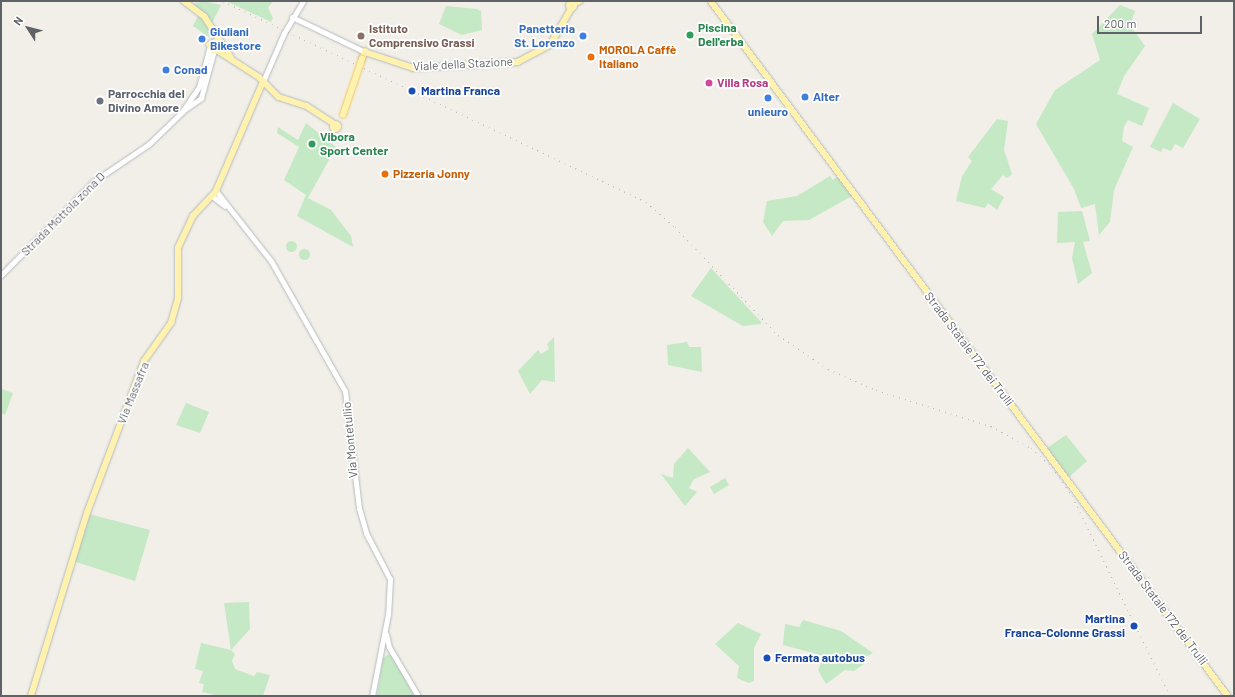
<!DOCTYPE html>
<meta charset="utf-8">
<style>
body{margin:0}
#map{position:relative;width:1235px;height:697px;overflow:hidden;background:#f1efe8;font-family:Barlow,sans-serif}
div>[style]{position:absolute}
.green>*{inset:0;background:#c5e8c5}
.round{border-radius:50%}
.water>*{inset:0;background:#aadaff}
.roads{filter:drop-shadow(0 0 1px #b6babf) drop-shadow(0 0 1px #b6babf)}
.secondary>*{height:5px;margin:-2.5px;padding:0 2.5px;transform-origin:2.5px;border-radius:2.5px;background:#fff}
.primary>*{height:5.5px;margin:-2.75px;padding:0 2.75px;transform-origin:2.75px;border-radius:2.75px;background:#fff2af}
.primary>.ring{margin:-2.75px;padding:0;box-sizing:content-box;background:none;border:5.5px solid #fff2af;border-radius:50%}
.rail>*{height:1px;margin-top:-0.5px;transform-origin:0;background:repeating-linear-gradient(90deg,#b6b7b8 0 1px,transparent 0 6px)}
.bridges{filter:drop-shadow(0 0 1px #f2c960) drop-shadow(0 0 1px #f2c960)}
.primary-bridge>*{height:5.5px;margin:-2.75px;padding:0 2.75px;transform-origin:2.75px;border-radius:2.75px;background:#fff2af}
.dots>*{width:11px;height:11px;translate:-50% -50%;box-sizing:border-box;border:2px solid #fff;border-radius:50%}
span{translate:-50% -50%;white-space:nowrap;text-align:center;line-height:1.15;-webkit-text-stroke:3.5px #fff;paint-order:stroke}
.leisure-label{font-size:12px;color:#27864d;font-weight:700}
.left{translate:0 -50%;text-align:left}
.education-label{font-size:12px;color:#785e54;font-weight:700}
.shop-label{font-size:12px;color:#366cbe;font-weight:700}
.right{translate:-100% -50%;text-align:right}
.food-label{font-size:12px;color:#c56008;font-weight:700}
.street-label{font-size:12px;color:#5f6368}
.hotel-label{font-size:12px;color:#b23c85;font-weight:700}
.transit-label{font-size:12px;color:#164399;font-weight:700}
.worship-label{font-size:12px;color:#5b616d;font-weight:700}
.frame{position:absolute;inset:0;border:2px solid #5f6368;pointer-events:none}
.north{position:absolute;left:8px;top:8px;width:40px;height:40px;-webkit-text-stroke:3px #fff;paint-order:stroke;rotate:306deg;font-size:11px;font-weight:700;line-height:16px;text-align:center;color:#5f6368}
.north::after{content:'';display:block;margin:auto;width:14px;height:18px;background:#5f6368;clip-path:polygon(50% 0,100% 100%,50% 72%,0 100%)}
.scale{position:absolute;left:1097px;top:16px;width:105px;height:18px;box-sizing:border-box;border:2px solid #5f6368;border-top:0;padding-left:5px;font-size:12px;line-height:14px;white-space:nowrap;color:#5f6368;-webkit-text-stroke:3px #fff;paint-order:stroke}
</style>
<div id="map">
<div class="green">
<i style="clip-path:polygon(203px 1px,221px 5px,211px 25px,193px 4px)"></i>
<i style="clip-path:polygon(226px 1px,273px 1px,268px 8px,273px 18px,271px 22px)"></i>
<i style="clip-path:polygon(1120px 5px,1135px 11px,1130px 25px,1145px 46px,1124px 76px,1117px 94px,1149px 108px,1142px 126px,1128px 120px,1124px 127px,1122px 141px,1133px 147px,1114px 190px,1110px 222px,1099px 235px,1095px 204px,1081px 208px,1074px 189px,1036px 124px,1055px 90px,1100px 60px,1092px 34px)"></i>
<i style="clip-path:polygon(446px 6px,477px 9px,481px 11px,482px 30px,462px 35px,439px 24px)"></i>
<i style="clip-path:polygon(199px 14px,207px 26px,210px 38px,193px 26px)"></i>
<i style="clip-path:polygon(1173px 103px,1200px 119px,1183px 148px,1175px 144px,1171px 151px,1163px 148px,1161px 152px,1150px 147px)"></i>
<i style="clip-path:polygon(997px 119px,1008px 121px,1004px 150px,1012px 174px,1007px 178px,1003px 175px,991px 189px,1004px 197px,997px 210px,988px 203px,985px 208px,956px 201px,962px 176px,972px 161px,968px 157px)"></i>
<i style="clip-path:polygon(306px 123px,336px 147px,308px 198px,331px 210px,351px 236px,353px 247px,297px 216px,306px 195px,284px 180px,299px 147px,277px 133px,278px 127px,298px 140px)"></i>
<i style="clip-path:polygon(830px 176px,833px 180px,838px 176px,852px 196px,809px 220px,783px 221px,772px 236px,763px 222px,767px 201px,797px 196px)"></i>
<i style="clip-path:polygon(1082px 211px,1090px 241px,1083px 242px,1092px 273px,1078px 284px,1072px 258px,1075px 242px,1057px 243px,1058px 212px)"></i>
<i class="round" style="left:285.5px;top:240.5px;width:11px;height:11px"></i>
<i class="round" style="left:298.5px;top:248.5px;width:11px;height:11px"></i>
<i style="clip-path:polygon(711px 268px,761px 322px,761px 324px,743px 326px,691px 296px)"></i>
<i style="clip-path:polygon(554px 337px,555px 382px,542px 380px,530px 394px,518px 371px,538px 350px,541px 354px,549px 349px,547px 344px)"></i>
<i style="clip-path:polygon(687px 342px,689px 347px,701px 347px,702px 372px,668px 365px,667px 345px)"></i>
<i style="clip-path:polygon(2px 389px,13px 393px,5px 415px,1px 413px)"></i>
<i style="clip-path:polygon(186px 403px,209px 412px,200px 433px,176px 425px)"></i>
<i style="clip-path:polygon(1066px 435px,1087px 461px,1069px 477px,1047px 448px)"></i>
<i style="clip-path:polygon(688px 448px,710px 472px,694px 479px,689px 488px,697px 492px,685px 506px,661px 474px,673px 478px,674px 464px)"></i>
<i style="clip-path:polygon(725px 478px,729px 485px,714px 494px,710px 487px)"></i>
<i style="clip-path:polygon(89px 514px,150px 530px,135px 581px,73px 561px)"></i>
<i style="clip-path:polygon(249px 602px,250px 629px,231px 650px,235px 654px,232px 661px,235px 669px,254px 676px,257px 672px,270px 675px,263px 696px,220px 696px,202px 692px,204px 684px,199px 683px,203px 671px,195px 669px,201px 643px,231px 650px,224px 603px)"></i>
<i style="clip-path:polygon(803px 620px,841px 631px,873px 653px,860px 660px,864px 664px,854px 671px,845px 670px,826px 684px,818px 670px,824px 656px,783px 645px,785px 624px,799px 627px)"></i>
<i style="clip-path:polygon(738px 623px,761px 634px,754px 648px,754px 681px,749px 683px,737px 678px,739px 666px,715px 644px)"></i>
<i style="clip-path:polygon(389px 654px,399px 665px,414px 696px,377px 696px,383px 658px)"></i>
</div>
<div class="water">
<i class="round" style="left:685px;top:30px;width:10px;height:10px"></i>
</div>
<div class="roads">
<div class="secondary">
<i style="left:292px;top:17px;width:81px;rotate:25.6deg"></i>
<i style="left:264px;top:79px;width:50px;rotate:-66.5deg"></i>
<i style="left:284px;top:33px;width:37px;rotate:-59deg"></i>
<i style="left:184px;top:110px;width:21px;rotate:-35deg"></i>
<i style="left:201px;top:98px;width:50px;rotate:-74.8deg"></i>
<i style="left:216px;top:191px;width:89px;rotate:51.8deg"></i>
<i style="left:271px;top:261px;width:150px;rotate:60.4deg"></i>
<i style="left:345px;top:391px;width:118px;rotate:83.2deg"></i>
<i style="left:359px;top:508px;width:26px;rotate:74deg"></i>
<i style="left:366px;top:533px;width:52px;rotate:62.4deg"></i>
<i style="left:390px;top:579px;width:35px;rotate:93deg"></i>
<i style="left:388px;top:614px;width:84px;rotate:101deg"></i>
<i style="left:212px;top:196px;width:16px;rotate:38deg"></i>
<i style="left:1px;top:275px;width:131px;rotate:-45.3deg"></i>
<i style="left:93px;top:182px;width:68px;rotate:-34.2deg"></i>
<i style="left:149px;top:144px;width:46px;rotate:-44.1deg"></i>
<i style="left:182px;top:112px;width:30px;rotate:-56deg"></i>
<i style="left:199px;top:87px;width:42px;rotate:-75deg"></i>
<i style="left:386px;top:634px;width:13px;rotate:77deg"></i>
<i style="left:389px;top:647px;width:57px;rotate:59.4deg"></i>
</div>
<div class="primary">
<i style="left:184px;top:1px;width:26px;rotate:37deg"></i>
<i style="left:205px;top:17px;width:48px;rotate:57deg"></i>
<i style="left:711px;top:1px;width:866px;rotate:53.35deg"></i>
<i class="ring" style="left:568.5px;top:2.5px;width:1.5px;height:1.5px"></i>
<i style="left:575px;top:3px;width:5px;rotate:-22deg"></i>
<i style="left:218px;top:41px;width:9px;rotate:153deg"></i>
<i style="left:210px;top:45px;width:6px;rotate:59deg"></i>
<i style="left:213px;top:50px;width:5px;rotate:-11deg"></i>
<i style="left:217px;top:50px;width:50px;rotate:32.7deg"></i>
<i style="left:259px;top:77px;width:28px;rotate:45deg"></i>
<i style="left:279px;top:97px;width:29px;rotate:18deg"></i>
<i style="left:307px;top:106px;width:33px;rotate:33deg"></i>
<i style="left:362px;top:59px;width:8px;rotate:-67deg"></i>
<i style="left:365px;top:52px;width:52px;rotate:18.1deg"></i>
<i style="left:414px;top:68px;width:104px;rotate:-3.3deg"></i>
<i style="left:518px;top:62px;width:36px;rotate:-28deg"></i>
<i style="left:550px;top:45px;width:42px;rotate:-59.7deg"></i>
<i class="ring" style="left:333px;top:124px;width:0.5px;height:0.5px"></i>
<i style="left:31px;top:696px;width:191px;rotate:-73deg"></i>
<i style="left:87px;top:513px;width:162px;rotate:-69.4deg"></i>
<i style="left:144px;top:361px;width:47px;rotate:-54.6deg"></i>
<i style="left:171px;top:323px;width:26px;rotate:-74deg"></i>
<i style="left:178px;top:298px;width:50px;rotate:-90deg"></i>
<i style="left:178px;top:248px;width:35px;rotate:-65deg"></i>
<i style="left:193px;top:216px;width:34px;rotate:-47deg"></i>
<i style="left:216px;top:191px;width:119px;rotate:-66.7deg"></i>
</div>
</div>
<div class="rail">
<i style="left:223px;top:1px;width:468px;rotate:25.4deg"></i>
<i style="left:646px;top:202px;width:38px;rotate:41deg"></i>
<i style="left:675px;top:227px;width:149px;rotate:46.4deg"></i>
<i style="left:778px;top:335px;width:60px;rotate:34.2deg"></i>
<i style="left:828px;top:369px;width:52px;rotate:23.6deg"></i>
<i style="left:876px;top:390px;width:121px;rotate:17.4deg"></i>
<i style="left:991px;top:426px;width:46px;rotate:28.8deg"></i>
<i style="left:1031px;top:448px;width:28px;rotate:42deg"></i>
<i style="left:1052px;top:467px;width:35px;rotate:55deg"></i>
<i style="left:1072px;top:496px;width:223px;rotate:63.9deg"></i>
</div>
<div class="bridges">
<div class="primary-bridge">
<i style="left:343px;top:115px;width:59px;rotate:-71.3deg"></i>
</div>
</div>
<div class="dots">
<i style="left:690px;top:35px;background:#2e9e5b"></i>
<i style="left:361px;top:36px;background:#8d6e63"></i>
<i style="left:583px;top:36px;background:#3f7fe0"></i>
<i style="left:202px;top:39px;background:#3f7fe0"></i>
<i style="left:591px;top:57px;background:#e8710a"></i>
<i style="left:166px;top:70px;background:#3f7fe0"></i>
<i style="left:709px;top:83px;background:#d1479c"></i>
<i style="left:412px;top:91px;background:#1a4fb4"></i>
<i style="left:805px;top:97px;background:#3f7fe0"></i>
<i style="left:768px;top:98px;background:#3f7fe0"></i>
<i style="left:100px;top:101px;background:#6b7280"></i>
<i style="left:312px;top:144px;background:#2e9e5b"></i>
<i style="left:385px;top:174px;background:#e8710a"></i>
<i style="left:1134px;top:626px;background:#1a4fb4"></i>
<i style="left:767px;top:658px;background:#1a4fb4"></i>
</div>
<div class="leisure-label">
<span class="left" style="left:698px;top:35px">Piscina<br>Dell'erba</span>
<span class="left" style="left:320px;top:144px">Vibora<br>Sport Center</span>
</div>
<div class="education-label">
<span class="left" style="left:369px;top:36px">Istituto<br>Comprensivo Grassi</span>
</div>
<div class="shop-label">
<span class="right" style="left:575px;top:36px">Panetteria<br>St. Lorenzo</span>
<span class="left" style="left:210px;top:39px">Giuliani<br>Bikestore</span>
<span class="left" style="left:174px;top:70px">Conad</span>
<span class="left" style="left:813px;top:97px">Alter</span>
<span style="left:768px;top:112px">unieuro</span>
</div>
<div class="food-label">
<span class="left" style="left:599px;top:57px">MOROLA Caffè<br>Italiano</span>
<span class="left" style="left:393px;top:174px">Pizzeria Jonny</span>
</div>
<div class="street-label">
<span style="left:463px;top:64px;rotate:-3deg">Viale della Stazione</span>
<span style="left:63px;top:214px;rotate:-45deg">Strada Mottola zona D</span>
<span style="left:969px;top:349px;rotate:53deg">Strada Statale 172 dei Trulli</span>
<span style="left:133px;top:393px;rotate:-68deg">Via Massafra</span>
<span style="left:350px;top:440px;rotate:-95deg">Via Montetullio</span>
<span style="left:1163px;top:608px;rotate:53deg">Strada Statale 172 dei Trulli</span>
</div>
<div class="hotel-label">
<span class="left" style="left:717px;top:83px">Villa Rosa</span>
</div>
<div class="transit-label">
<span class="left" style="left:421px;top:91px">Martina Franca</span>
<span class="right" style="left:1125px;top:626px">Martina<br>Franca-Colonne Grassi</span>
<span class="left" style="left:775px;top:658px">Fermata autobus</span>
</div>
<div class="worship-label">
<span class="left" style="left:108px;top:101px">Parrocchia del<br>Divino Amore</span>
</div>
<div class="frame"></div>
<div class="north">N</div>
<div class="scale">200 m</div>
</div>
